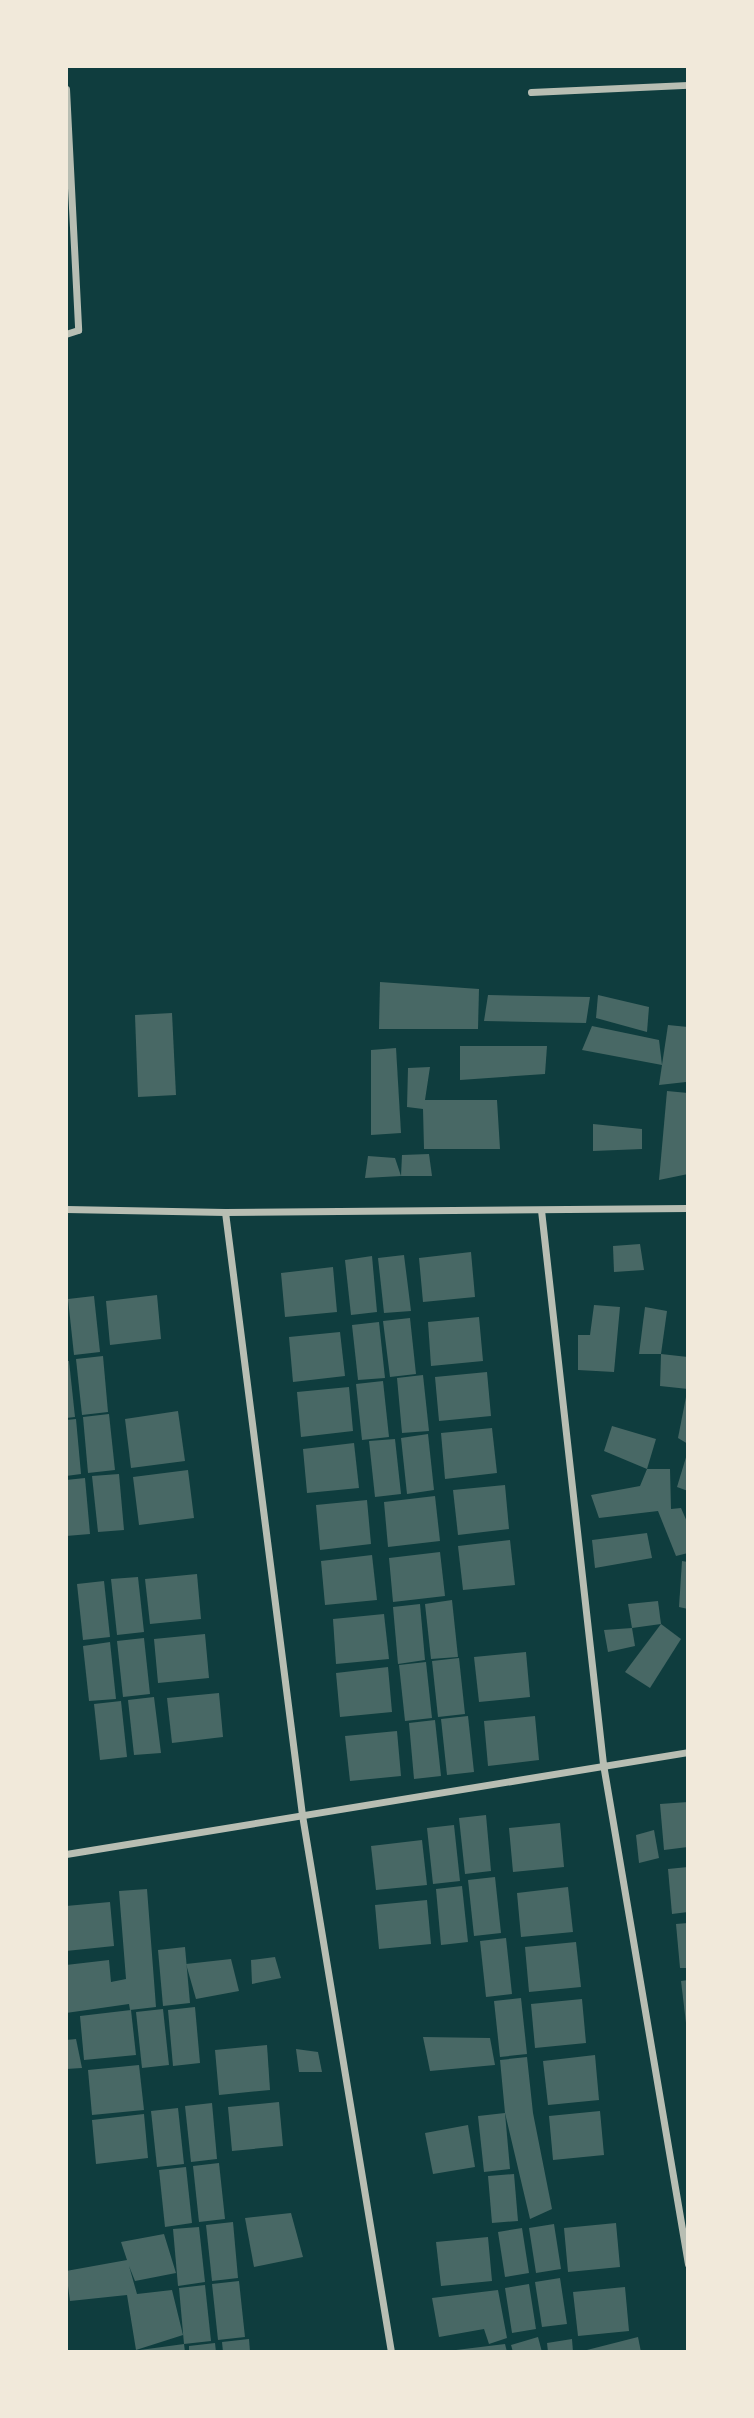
<!DOCTYPE html>
<style>
body{margin:0}
#map{position:relative;width:754px;height:2418px;overflow:hidden;background:#0f3d3e;font-family:"Open Sans",sans-serif}
div>[style]{position:absolute}
.building>*{inset:0;background:#486865}
.minor>*{height:7px;margin:-3.5px;padding:0 3.5px;transform-origin:3.5px;border-radius:3.5px;background:#b8beb3}
span{translate:-50% -50%;white-space:nowrap;text-align:center;line-height:1.15;-webkit-text-stroke:5px #f1e9da;paint-order:stroke}
.frame{position:absolute;inset:0;border:68px solid #f1e9da;pointer-events:none}
</style>
<div id="map">
<div class="building">
<i style="clip-path:polygon(380px 982px,479px 989px,478px 1029px,379px 1029px)"></i>
<i style="clip-path:polygon(488px 995px,590px 997px,586px 1023px,484px 1021px)"></i>
<i style="clip-path:polygon(598px 995px,649px 1007px,647px 1032px,596px 1018px)"></i>
<i style="clip-path:polygon(172px 1013px,176px 1095px,138px 1097px,135px 1015px)"></i>
<i style="clip-path:polygon(668px 1025px,688px 1027px,686px 1082px,659px 1085px)"></i>
<i style="clip-path:polygon(592px 1026px,659px 1040px,662px 1065px,582px 1050px)"></i>
<i style="clip-path:polygon(460px 1046px,547px 1046px,545px 1074px,460px 1080px)"></i>
<i style="clip-path:polygon(396px 1048px,401px 1133px,371px 1135px,371px 1050px)"></i>
<i style="clip-path:polygon(430px 1067px,425px 1100px,497px 1100px,500px 1149px,424px 1149px,423px 1109px,407px 1107px,408px 1068px)"></i>
<i style="clip-path:polygon(667px 1091px,688px 1093px,688px 1174px,659px 1180px)"></i>
<i style="clip-path:polygon(593px 1124px,642px 1129px,642px 1149px,593px 1151px)"></i>
<i style="clip-path:polygon(429px 1154px,432px 1176px,401px 1176px,402px 1155px)"></i>
<i style="clip-path:polygon(368px 1156px,395px 1158px,401px 1176px,365px 1178px)"></i>
<i style="clip-path:polygon(640px 1244px,644px 1270px,614px 1272px,613px 1246px)"></i>
<i style="clip-path:polygon(471px 1252px,475px 1297px,423px 1302px,419px 1258px)"></i>
<i style="clip-path:polygon(404px 1255px,411px 1311px,384px 1313px,378px 1258px)"></i>
<i style="clip-path:polygon(372px 1256px,377px 1312px,351px 1315px,345px 1260px)"></i>
<i style="clip-path:polygon(333px 1267px,337px 1312px,285px 1317px,281px 1273px)"></i>
<i style="clip-path:polygon(157px 1295px,161px 1339px,110px 1345px,106px 1301px)"></i>
<i style="clip-path:polygon(94px 1296px,100px 1352px,74px 1355px,68px 1299px)"></i>
<i style="clip-path:polygon(594px 1305px,620px 1307px,614px 1372px,578px 1370px,578px 1335px,590px 1335px)"></i>
<i style="clip-path:polygon(645px 1307px,667px 1311px,661px 1354px,639px 1354px)"></i>
<i style="clip-path:polygon(479px 1317px,483px 1361px,431px 1366px,428px 1322px)"></i>
<i style="clip-path:polygon(410px 1318px,416px 1374px,390px 1377px,383px 1321px)"></i>
<i style="clip-path:polygon(379px 1322px,385px 1378px,358px 1380px,352px 1325px)"></i>
<i style="clip-path:polygon(340px 1332px,345px 1376px,293px 1382px,289px 1337px)"></i>
<i style="clip-path:polygon(661px 1354px,688px 1357px,688px 1389px,660px 1386px)"></i>
<i style="clip-path:polygon(103px 1356px,108px 1412px,82px 1415px,76px 1359px)"></i>
<i style="clip-path:polygon(66px 1361px,69px 1361px,75px 1417px,66px 1418px)"></i>
<i style="clip-path:polygon(487px 1372px,491px 1416px,439px 1421px,435px 1377px)"></i>
<i style="clip-path:polygon(423px 1375px,429px 1431px,402px 1433px,397px 1378px)"></i>
<i style="clip-path:polygon(383px 1381px,389px 1437px,362px 1440px,356px 1384px)"></i>
<i style="clip-path:polygon(349px 1387px,353px 1431px,301px 1437px,297px 1392px)"></i>
<i style="clip-path:polygon(686px 1397px,688px 1397px,688px 1444px,678px 1438px)"></i>
<i style="clip-path:polygon(178px 1411px,185px 1461px,131px 1468px,125px 1419px)"></i>
<i style="clip-path:polygon(109px 1414px,115px 1470px,88px 1473px,83px 1417px)"></i>
<i style="clip-path:polygon(76px 1419px,81px 1474px,66px 1476px,66px 1420px)"></i>
<i style="clip-path:polygon(612px 1426px,656px 1439px,647px 1469px,604px 1451px)"></i>
<i style="clip-path:polygon(492px 1428px,497px 1473px,445px 1479px,441px 1433px)"></i>
<i style="clip-path:polygon(428px 1434px,434px 1490px,407px 1494px,401px 1438px)"></i>
<i style="clip-path:polygon(395px 1439px,401px 1494px,375px 1497px,369px 1441px)"></i>
<i style="clip-path:polygon(354px 1443px,359px 1488px,307px 1493px,303px 1449px)"></i>
<i style="clip-path:polygon(687px 1454px,688px 1454px,688px 1491px,677px 1487px)"></i>
<i style="clip-path:polygon(647px 1469px,670px 1469px,671px 1509px,681px 1508px,688px 1524px,688px 1553px,676px 1556px,658px 1511px,599px 1518px,591px 1495px,640px 1486px)"></i>
<i style="clip-path:polygon(188px 1470px,194px 1518px,139px 1525px,133px 1477px)"></i>
<i style="clip-path:polygon(119px 1474px,124px 1530px,98px 1532px,92px 1476px)"></i>
<i style="clip-path:polygon(85px 1478px,90px 1534px,66px 1536px,66px 1480px)"></i>
<i style="clip-path:polygon(505px 1485px,509px 1529px,458px 1535px,453px 1490px)"></i>
<i style="clip-path:polygon(435px 1496px,440px 1541px,388px 1547px,384px 1502px)"></i>
<i style="clip-path:polygon(367px 1500px,371px 1544px,320px 1550px,316px 1505px)"></i>
<i style="clip-path:polygon(647px 1533px,652px 1558px,595px 1568px,592px 1540px)"></i>
<i style="clip-path:polygon(510px 1540px,515px 1585px,463px 1590px,458px 1546px)"></i>
<i style="clip-path:polygon(440px 1552px,445px 1596px,393px 1602px,389px 1558px)"></i>
<i style="clip-path:polygon(372px 1555px,377px 1600px,325px 1605px,321px 1561px)"></i>
<i style="clip-path:polygon(682px 1561px,688px 1562px,688px 1609px,679px 1607px)"></i>
<i style="clip-path:polygon(197px 1574px,201px 1619px,150px 1624px,145px 1579px)"></i>
<i style="clip-path:polygon(138px 1577px,144px 1632px,117px 1635px,111px 1579px)"></i>
<i style="clip-path:polygon(104px 1581px,110px 1637px,83px 1640px,77px 1584px)"></i>
<i style="clip-path:polygon(452px 1600px,458px 1657px,431px 1659px,425px 1604px)"></i>
<i style="clip-path:polygon(658px 1601px,661px 1624px,632px 1628px,628px 1604px)"></i>
<i style="clip-path:polygon(420px 1604px,425px 1660px,398px 1664px,393px 1607px)"></i>
<i style="clip-path:polygon(384px 1614px,389px 1659px,336px 1664px,333px 1619px)"></i>
<i style="clip-path:polygon(661px 1624px,681px 1639px,650px 1688px,625px 1672px)"></i>
<i style="clip-path:polygon(632px 1628px,635px 1646px,608px 1652px,604px 1630px)"></i>
<i style="clip-path:polygon(205px 1634px,209px 1678px,158px 1683px,154px 1639px)"></i>
<i style="clip-path:polygon(144px 1638px,150px 1694px,123px 1697px,117px 1641px)"></i>
<i style="clip-path:polygon(110px 1642px,116px 1699px,89px 1701px,83px 1646px)"></i>
<i style="clip-path:polygon(526px 1652px,530px 1697px,479px 1702px,474px 1657px)"></i>
<i style="clip-path:polygon(459px 1658px,465px 1714px,438px 1717px,432px 1661px)"></i>
<i style="clip-path:polygon(426px 1662px,432px 1718px,405px 1721px,399px 1665px)"></i>
<i style="clip-path:polygon(388px 1667px,392px 1712px,340px 1717px,336px 1673px)"></i>
<i style="clip-path:polygon(219px 1693px,223px 1737px,172px 1743px,167px 1698px)"></i>
<i style="clip-path:polygon(154px 1697px,161px 1753px,134px 1755px,128px 1700px)"></i>
<i style="clip-path:polygon(121px 1701px,127px 1757px,100px 1760px,94px 1704px)"></i>
<i style="clip-path:polygon(468px 1716px,474px 1772px,447px 1775px,441px 1719px)"></i>
<i style="clip-path:polygon(535px 1716px,539px 1760px,488px 1766px,484px 1721px)"></i>
<i style="clip-path:polygon(435px 1720px,441px 1776px,414px 1779px,409px 1723px)"></i>
<i style="clip-path:polygon(397px 1731px,401px 1776px,350px 1781px,345px 1736px)"></i>
<i style="clip-path:polygon(688px 1802px,688px 1847px,664px 1850px,660px 1804px)"></i>
<i style="clip-path:polygon(486px 1815px,491px 1871px,465px 1874px,459px 1818px)"></i>
<i style="clip-path:polygon(560px 1823px,564px 1867px,513px 1872px,509px 1828px)"></i>
<i style="clip-path:polygon(454px 1825px,460px 1881px,433px 1884px,427px 1828px)"></i>
<i style="clip-path:polygon(654px 1830px,659px 1858px,639px 1863px,636px 1835px)"></i>
<i style="clip-path:polygon(422px 1840px,427px 1885px,376px 1890px,371px 1846px)"></i>
<i style="clip-path:polygon(688px 1867px,688px 1912px,672px 1914px,668px 1869px)"></i>
<i style="clip-path:polygon(495px 1877px,501px 1933px,474px 1936px,468px 1880px)"></i>
<i style="clip-path:polygon(462px 1886px,468px 1942px,441px 1945px,436px 1889px)"></i>
<i style="clip-path:polygon(568px 1887px,573px 1932px,521px 1937px,517px 1893px)"></i>
<i style="clip-path:polygon(147px 1889px,156px 2007px,130px 2010px,129px 2004px,66px 2013px,66px 1965px,109px 1960px,111px 1982px,126px 1979px,119px 1891px)"></i>
<i style="clip-path:polygon(427px 1900px,431px 1944px,379px 1949px,375px 1905px)"></i>
<i style="clip-path:polygon(110px 1902px,114px 1946px,66px 1951px,66px 1906px)"></i>
<i style="clip-path:polygon(688px 1923px,688px 1968px,680px 1968px,676px 1924px)"></i>
<i style="clip-path:polygon(506px 1938px,512px 1994px,486px 1997px,480px 1941px)"></i>
<i style="clip-path:polygon(576px 1942px,581px 1987px,529px 1992px,525px 1947px)"></i>
<i style="clip-path:polygon(185px 1947px,190px 2003px,163px 2006px,158px 1950px)"></i>
<i style="clip-path:polygon(275px 1957px,281px 1978px,252px 1984px,251px 1960px)"></i>
<i style="clip-path:polygon(231px 1959px,239px 1991px,196px 1999px,186px 1964px)"></i>
<i style="clip-path:polygon(688px 1980px,688px 2023px,686px 2023px,681px 1981px)"></i>
<i style="clip-path:polygon(521px 1998px,527px 2054px,500px 2057px,494px 2001px)"></i>
<i style="clip-path:polygon(582px 1999px,586px 2043px,535px 2048px,531px 2004px)"></i>
<i style="clip-path:polygon(195px 2007px,200px 2063px,173px 2066px,168px 2010px)"></i>
<i style="clip-path:polygon(163px 2009px,169px 2065px,142px 2068px,136px 2012px)"></i>
<i style="clip-path:polygon(131px 2010px,136px 2055px,84px 2060px,80px 2016px)"></i>
<i style="clip-path:polygon(423px 2037px,490px 2038px,495px 2065px,430px 2071px)"></i>
<i style="clip-path:polygon(76px 2039px,82px 2068px,66px 2069px,66px 2040px)"></i>
<i style="clip-path:polygon(267px 2045px,270px 2090px,219px 2095px,215px 2050px)"></i>
<i style="clip-path:polygon(296px 2049px,318px 2052px,322px 2072px,299px 2072px)"></i>
<i style="clip-path:polygon(595px 2055px,599px 2100px,548px 2105px,543px 2061px)"></i>
<i style="clip-path:polygon(527px 2057px,533px 2113px,552px 2209px,530px 2219px,505px 2113px,500px 2060px)"></i>
<i style="clip-path:polygon(139px 2065px,144px 2110px,92px 2115px,88px 2070px)"></i>
<i style="clip-path:polygon(279px 2102px,283px 2146px,232px 2151px,228px 2107px)"></i>
<i style="clip-path:polygon(212px 2103px,217px 2159px,191px 2162px,185px 2106px)"></i>
<i style="clip-path:polygon(178px 2108px,184px 2164px,157px 2167px,151px 2111px)"></i>
<i style="clip-path:polygon(600px 2111px,604px 2155px,553px 2160px,549px 2116px)"></i>
<i style="clip-path:polygon(505px 2113px,510px 2169px,484px 2172px,478px 2116px)"></i>
<i style="clip-path:polygon(144px 2114px,148px 2158px,96px 2164px,92px 2120px)"></i>
<i style="clip-path:polygon(468px 2125px,475px 2167px,433px 2174px,425px 2133px)"></i>
<i style="clip-path:polygon(219px 2163px,225px 2219px,199px 2222px,193px 2166px)"></i>
<i style="clip-path:polygon(186px 2167px,192px 2223px,165px 2227px,159px 2170px)"></i>
<i style="clip-path:polygon(514px 2174px,518px 2221px,492px 2223px,488px 2176px)"></i>
<i style="clip-path:polygon(291px 2213px,303px 2257px,254px 2267px,245px 2218px)"></i>
<i style="clip-path:polygon(233px 2222px,238px 2278px,212px 2281px,206px 2225px)"></i>
<i style="clip-path:polygon(616px 2223px,620px 2267px,568px 2272px,564px 2228px)"></i>
<i style="clip-path:polygon(554px 2224px,561px 2269px,536px 2273px,529px 2228px)"></i>
<i style="clip-path:polygon(199px 2227px,205px 2282px,178px 2286px,173px 2229px)"></i>
<i style="clip-path:polygon(522px 2228px,529px 2273px,505px 2277px,498px 2232px)"></i>
<i style="clip-path:polygon(164px 2234px,176px 2273px,135px 2281px,129px 2266px,137px 2294px,172px 2290px,183px 2335px,136px 2350px,127px 2295px,70px 2301px,66px 2271px,127px 2260px,121px 2242px)"></i>
<i style="clip-path:polygon(488px 2237px,492px 2281px,441px 2286px,436px 2242px)"></i>
<i style="clip-path:polygon(560px 2278px,567px 2324px,542px 2327px,535px 2282px)"></i>
<i style="clip-path:polygon(239px 2281px,245px 2337px,218px 2340px,212px 2284px)"></i>
<i style="clip-path:polygon(529px 2284px,536px 2329px,512px 2333px,505px 2288px)"></i>
<i style="clip-path:polygon(205px 2285px,211px 2341px,184px 2344px,179px 2288px)"></i>
<i style="clip-path:polygon(625px 2287px,629px 2331px,578px 2336px,573px 2292px)"></i>
<i style="clip-path:polygon(498px 2290px,507px 2338px,489px 2344px,484px 2329px,439px 2337px,432px 2298px)"></i>
<i style="clip-path:polygon(538px 2337px,542px 2352px,513px 2352px,511px 2345px)"></i>
<i style="clip-path:polygon(638px 2337px,641px 2352px,583px 2352px,583px 2351px)"></i>
<i style="clip-path:polygon(249px 2339px,250px 2352px,223px 2352px,222px 2342px)"></i>
<i style="clip-path:polygon(572px 2339px,573px 2352px,548px 2352px,547px 2343px)"></i>
<i style="clip-path:polygon(215px 2343px,216px 2352px,189px 2352px,189px 2346px)"></i>
<i style="clip-path:polygon(184px 2344px,185px 2352px,140px 2352px,140px 2350px)"></i>
<i style="clip-path:polygon(505px 2344px,507px 2352px,456px 2352px,456px 2350px)"></i>
</div>
<div class="minor">
<i style="left:66px;top:89px;width:241px;rotate:87.1deg"></i>
<i style="left:78px;top:330px;width:13px;rotate:162deg"></i>
<i style="left:531px;top:92px;width:157px;rotate:-2.6deg"></i>
<i style="left:66px;top:1209px;width:159px;rotate:1.1deg"></i>
<i style="left:225px;top:1212px;width:463px;rotate:-0.5deg"></i>
<i style="left:541px;top:1210px;width:557px;rotate:83.61deg"></i>
<i style="left:603px;top:1764px;width:507px;rotate:80.35deg"></i>
<i style="left:225px;top:1212px;width:608px;rotate:82.72deg"></i>
<i style="left:302px;top:1815px;width:544px;rotate:80.59deg"></i>
<i style="left:66px;top:1854px;width:630px;rotate:-9.31deg"></i>
</div>
<div class="frame"></div>
</div>
